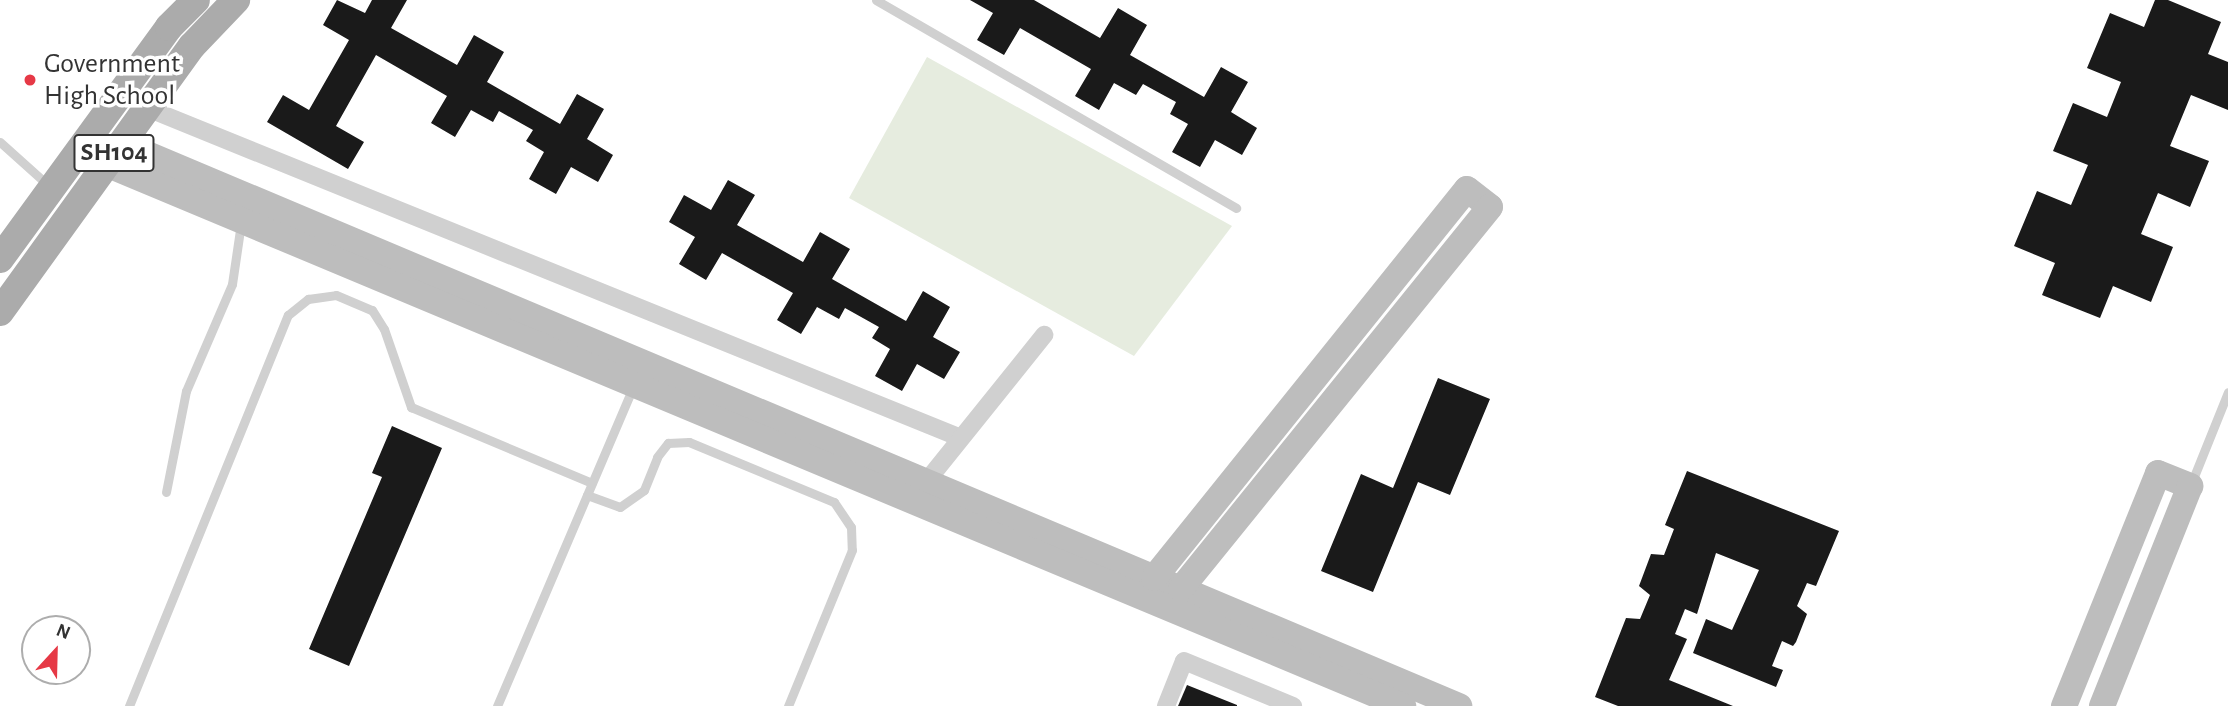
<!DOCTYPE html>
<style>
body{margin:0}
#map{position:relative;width:2228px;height:706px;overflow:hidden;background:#fff;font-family:"Alegreya Sans",sans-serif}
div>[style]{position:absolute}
.green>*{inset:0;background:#e6ecdf}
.building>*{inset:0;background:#1a1a1a}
.lane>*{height:9px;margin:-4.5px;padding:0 4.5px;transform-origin:4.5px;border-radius:4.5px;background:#d0d0d0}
.street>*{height:18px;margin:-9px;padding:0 9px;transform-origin:9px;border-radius:9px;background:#d0d0d0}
.secondary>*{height:26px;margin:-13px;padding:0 13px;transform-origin:13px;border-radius:13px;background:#bdbdbd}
.primary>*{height:28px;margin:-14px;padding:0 14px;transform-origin:14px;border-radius:14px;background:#ababab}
.dots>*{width:19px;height:19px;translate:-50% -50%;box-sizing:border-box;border:4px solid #fff;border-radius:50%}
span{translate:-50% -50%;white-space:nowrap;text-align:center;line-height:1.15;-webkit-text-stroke:7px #fff;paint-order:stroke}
.shield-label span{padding:2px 5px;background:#fff;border:2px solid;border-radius:5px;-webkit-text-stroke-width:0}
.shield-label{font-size:26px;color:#333;font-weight:700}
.poi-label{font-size:28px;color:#333}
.left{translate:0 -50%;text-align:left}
.north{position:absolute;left:21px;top:615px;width:70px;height:70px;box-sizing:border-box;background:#fff;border:2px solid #adadad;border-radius:50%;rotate:22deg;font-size:19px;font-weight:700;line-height:28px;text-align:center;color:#333}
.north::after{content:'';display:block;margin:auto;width:24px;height:32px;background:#e63946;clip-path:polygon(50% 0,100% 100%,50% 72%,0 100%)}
</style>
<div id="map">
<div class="green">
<i style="clip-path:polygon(927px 57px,1232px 226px,1134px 356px,849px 198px)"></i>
</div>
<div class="building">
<i style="clip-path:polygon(337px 0,365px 13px,372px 0,407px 0,391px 28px,457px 65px,474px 35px,504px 52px,487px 82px,560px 124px,577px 94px,604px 109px,587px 139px,613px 155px,598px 182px,571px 167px,556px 194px,529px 179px,544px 152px,526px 141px,533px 130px,499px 111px,493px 122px,471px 110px,455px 137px,431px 123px,447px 96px,376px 55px,336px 126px,364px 142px,348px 169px,267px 122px,283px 95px,309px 110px,349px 40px,323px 25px)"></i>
<i style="clip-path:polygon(970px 0,1034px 0,1100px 38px,1118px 8px,1147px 25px,1130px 55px,1204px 97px,1221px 67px,1248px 82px,1231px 112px,1257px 128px,1242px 155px,1215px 140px,1200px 167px,1172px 152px,1188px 124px,1170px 114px,1176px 102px,1143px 84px,1136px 95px,1114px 83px,1099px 110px,1075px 96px,1091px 69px,1020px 28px,1004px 55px,977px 40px,993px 13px)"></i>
<i style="clip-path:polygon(2155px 0,2168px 0,2221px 22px,2208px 54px,2228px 62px,2228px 110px,2191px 95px,2170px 146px,2209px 161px,2190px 207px,2158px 193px,2141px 234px,2173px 247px,2151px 302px,2113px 286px,2100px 318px,2042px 295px,2055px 263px,2014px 246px,2037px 191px,2071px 205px,2088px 165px,2053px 151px,2073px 103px,2107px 117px,2121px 82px,2087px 68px,2110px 13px,2144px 27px)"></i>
<i style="clip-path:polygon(728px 180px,755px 195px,737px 225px,803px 262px,820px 232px,850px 249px,832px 279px,906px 321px,923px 291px,950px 307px,933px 337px,960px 352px,944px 379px,917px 364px,902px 391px,875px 376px,890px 349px,872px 338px,879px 327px,845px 308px,839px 319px,817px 307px,801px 334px,777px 320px,793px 293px,722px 253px,706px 280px,679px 264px,695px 237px,669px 222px,684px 195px,711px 210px)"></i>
<i style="clip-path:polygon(1438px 378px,1490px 399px,1450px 495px,1418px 482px,1373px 592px,1321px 571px,1361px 474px,1393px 488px)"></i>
<i style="clip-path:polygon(392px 426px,442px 448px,349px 666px,309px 649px,382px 477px,372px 473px)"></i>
<i style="clip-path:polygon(1687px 471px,1839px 531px,1816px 586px,1807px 583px,1797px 606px,1807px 614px,1796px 642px,1793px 646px,1782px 641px,1772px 666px,1783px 670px,1776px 687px,1693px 653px,1706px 619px,1732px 630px,1759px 570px,1716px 553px,1697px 614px,1685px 609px,1675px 634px,1687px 639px,1669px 680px,1733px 706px,1618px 706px,1595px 697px,1626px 618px,1640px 619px,1650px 595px,1639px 586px,1651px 554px,1664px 555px,1674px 529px,1665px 525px)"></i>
<i style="clip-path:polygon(1187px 685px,1237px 705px,1237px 706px,1178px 706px)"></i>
</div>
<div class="lane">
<i style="left:876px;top:0;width:416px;rotate:30deg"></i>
<i style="left:0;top:142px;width:64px;rotate:41.9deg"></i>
<i style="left:2191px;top:484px;width:99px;rotate:-68.1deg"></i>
<i style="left:166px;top:492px;width:103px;rotate:-78.8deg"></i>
<i style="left:186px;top:391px;width:116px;rotate:-66.7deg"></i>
<i style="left:232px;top:284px;width:62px;rotate:-81.6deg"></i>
<i style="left:587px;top:495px;width:35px;rotate:20deg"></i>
<i style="left:620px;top:507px;width:29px;rotate:-35deg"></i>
<i style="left:644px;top:490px;width:35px;rotate:-68deg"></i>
<i style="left:657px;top:457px;width:18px;rotate:-52deg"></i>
<i style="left:668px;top:443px;width:21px;rotate:-3deg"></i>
<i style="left:689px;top:442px;width:157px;rotate:22.5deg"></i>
<i style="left:834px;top:502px;width:30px;rotate:56deg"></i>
<i style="left:851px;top:527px;width:23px;rotate:88deg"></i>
<i style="left:852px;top:550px;width:169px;rotate:112.3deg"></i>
<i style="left:129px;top:706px;width:422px;rotate:-67.9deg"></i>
<i style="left:288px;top:315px;width:26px;rotate:-39deg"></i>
<i style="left:308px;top:299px;width:28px;rotate:-8deg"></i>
<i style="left:336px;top:295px;width:39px;rotate:23deg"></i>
<i style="left:372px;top:310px;width:22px;rotate:58deg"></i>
<i style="left:384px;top:329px;width:83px;rotate:70.9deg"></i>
<i style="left:411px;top:407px;width:196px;rotate:22.8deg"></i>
<i style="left:497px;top:706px;width:347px;rotate:-66.9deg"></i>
</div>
<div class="street">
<i style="left:147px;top:108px;width:878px;rotate:22.07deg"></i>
<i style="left:926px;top:482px;width:189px;rotate:-51.2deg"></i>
<i style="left:1166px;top:706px;width:48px;rotate:-68.2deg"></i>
<i style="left:1184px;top:661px;width:118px;rotate:22.4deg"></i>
</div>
<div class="secondary">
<i style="left:121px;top:143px;width:1452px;rotate:22.82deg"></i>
<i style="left:106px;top:164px;width:1406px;rotate:22.68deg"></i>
<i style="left:1154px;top:578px;width:499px;rotate:-51.2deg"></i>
<i style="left:1467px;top:189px;width:29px;rotate:38deg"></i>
<i style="left:1490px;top:207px;width:491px;rotate:129deg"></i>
<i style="left:2064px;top:706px;width:251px;rotate:-68deg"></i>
<i style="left:2158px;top:473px;width:35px;rotate:22deg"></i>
<i style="left:2190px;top:486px;width:237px;rotate:111.8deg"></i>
</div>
<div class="primary">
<i style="left:0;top:259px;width:287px;rotate:-53.9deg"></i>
<i style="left:169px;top:27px;width:38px;rotate:-45deg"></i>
<i style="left:0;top:312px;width:328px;rotate:-54.2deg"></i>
<i style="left:192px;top:46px;width:64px;rotate:-46.3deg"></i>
</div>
<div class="dots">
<i style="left:30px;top:80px;background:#e63946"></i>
</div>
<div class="shield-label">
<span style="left:114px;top:153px">SH104</span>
</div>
<div class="poi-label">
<span class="left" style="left:44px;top:80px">Government<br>High School</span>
</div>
<div class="north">N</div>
</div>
